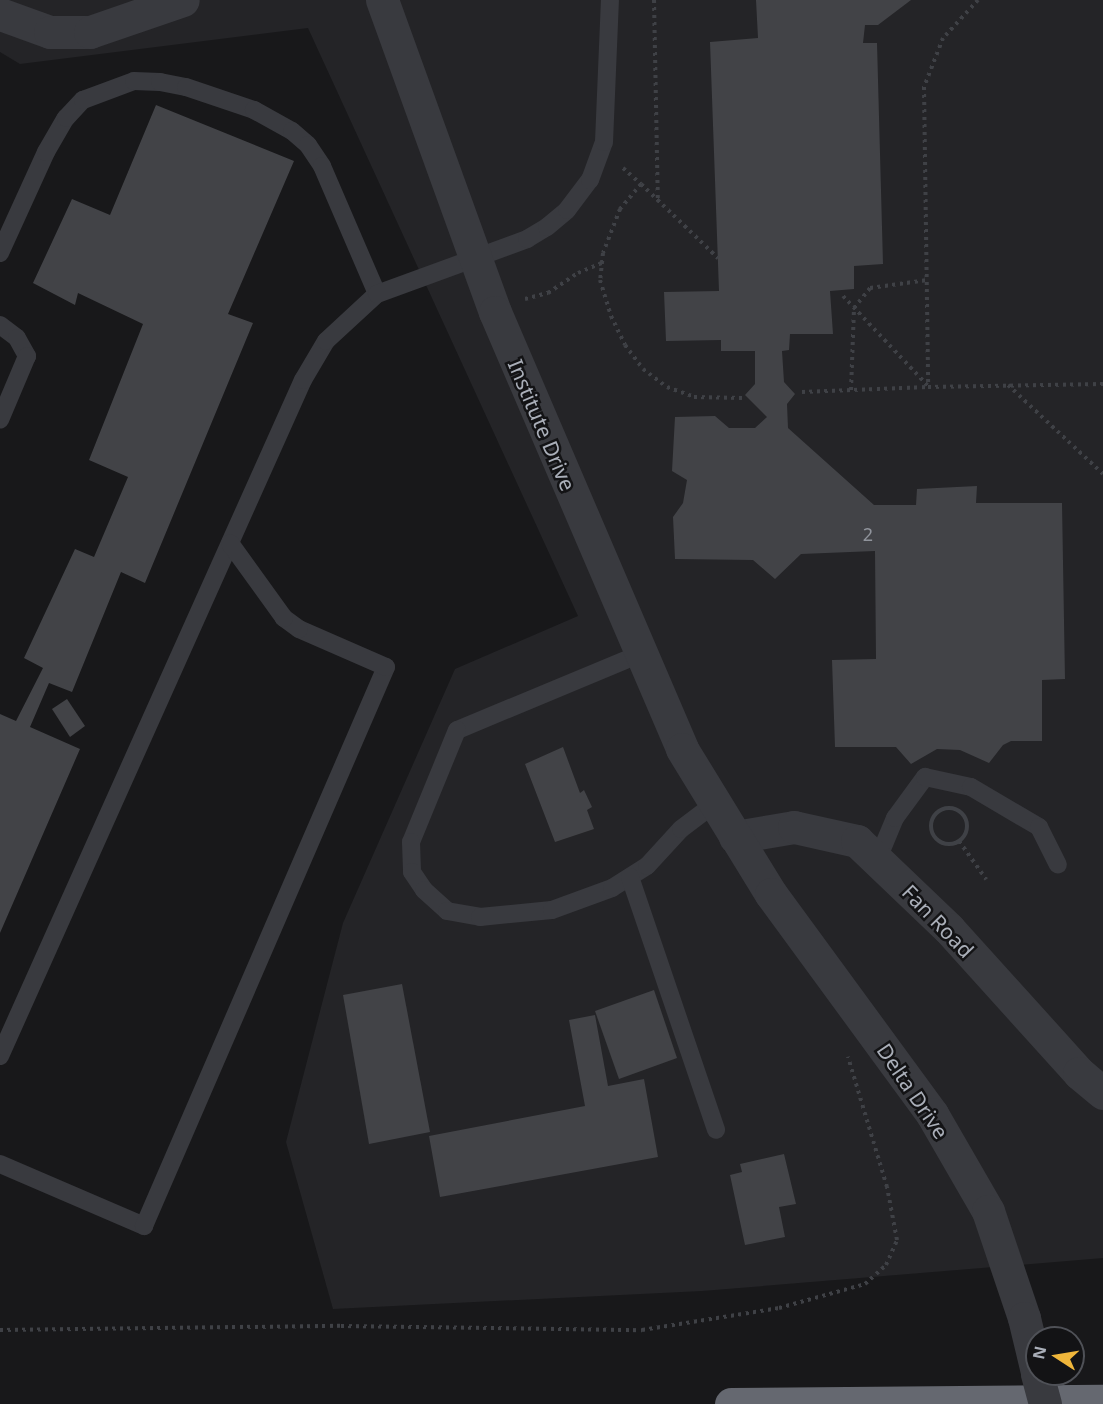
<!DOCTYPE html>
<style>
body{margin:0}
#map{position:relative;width:1103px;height:1404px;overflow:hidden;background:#18181a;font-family:"Noto Sans",sans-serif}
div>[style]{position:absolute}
.built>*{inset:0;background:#242427}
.building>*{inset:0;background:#424347}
.path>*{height:4px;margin-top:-2px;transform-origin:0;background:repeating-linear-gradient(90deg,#3f4146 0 3px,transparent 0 7.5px)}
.path>.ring{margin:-2px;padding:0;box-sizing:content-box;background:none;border:4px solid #3f4146;border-radius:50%}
.service>*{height:18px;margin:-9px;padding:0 9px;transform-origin:9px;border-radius:9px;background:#393a3f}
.minor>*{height:33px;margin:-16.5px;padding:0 16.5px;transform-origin:16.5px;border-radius:16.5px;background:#393a3f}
.tertiary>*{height:33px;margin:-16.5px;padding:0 16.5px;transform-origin:16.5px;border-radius:16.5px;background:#393a3f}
.motorway>*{height:33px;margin:-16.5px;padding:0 16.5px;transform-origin:16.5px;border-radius:16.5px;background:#656870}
.tertiary-bridge>*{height:33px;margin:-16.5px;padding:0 16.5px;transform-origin:16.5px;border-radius:16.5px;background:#393a3f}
span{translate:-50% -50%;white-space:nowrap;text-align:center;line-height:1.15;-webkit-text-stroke:5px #131315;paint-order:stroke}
.number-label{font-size:18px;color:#90949c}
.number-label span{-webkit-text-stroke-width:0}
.street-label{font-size:21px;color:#aaafb9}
.north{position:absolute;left:1025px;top:1326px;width:60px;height:60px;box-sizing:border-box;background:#131315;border:2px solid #4f5157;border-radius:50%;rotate:282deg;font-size:16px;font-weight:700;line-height:24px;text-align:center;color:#aaafb9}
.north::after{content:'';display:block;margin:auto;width:21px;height:27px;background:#efb63b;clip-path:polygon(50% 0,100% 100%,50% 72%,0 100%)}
</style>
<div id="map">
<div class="built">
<i style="clip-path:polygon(0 0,1103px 0,1103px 1258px,702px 1291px,333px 1309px,286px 1142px,343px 923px,455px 669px,578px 616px,308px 28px,20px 64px,0 52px)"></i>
</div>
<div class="building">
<i style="clip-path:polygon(756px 0,911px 0,878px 25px,865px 25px,863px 43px,877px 43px,883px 264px,854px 266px,854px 289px,830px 291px,833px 334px,790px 334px,789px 350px,782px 351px,784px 382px,795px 394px,787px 404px,788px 428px,874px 505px,916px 505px,917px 489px,977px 486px,976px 503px,1062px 503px,1065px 679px,1042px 680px,1042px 741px,1011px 741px,1003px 745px,989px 763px,960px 750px,937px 749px,911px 764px,896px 747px,835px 747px,832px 660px,876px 659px,875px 551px,801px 554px,775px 579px,753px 560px,675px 559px,673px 517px,683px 503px,687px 480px,672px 471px,675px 417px,715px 416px,729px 428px,755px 428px,767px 417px,745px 395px,755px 384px,755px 351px,721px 351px,721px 340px,666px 341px,664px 292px,719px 291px,710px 42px,758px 38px)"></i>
<i style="clip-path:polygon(156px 105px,294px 161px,228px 314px,253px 323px,145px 583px,121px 572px,72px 692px,49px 683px,30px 727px,80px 749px,0 933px,0 714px,16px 721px,43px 668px,24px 658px,75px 549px,94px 557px,128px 477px,89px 460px,143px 324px,78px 293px,75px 305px,33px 283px,72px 199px,110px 215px)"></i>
<i style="clip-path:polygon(67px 699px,85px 726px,70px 737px,52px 709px)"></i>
<i style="clip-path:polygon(563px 747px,580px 793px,584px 790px,592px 807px,587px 810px,594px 829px,555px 842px,525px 764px)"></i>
<i style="clip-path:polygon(402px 984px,430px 1132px,369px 1144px,343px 995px)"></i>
<i style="clip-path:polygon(654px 990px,677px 1058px,619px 1079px,595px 1011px)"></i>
<i style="clip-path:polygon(595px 1015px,608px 1086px,644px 1079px,658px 1157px,440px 1197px,429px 1136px,585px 1106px,569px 1020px)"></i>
<i style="clip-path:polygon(784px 1154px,796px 1204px,779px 1207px,785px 1237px,745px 1245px,730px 1175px,742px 1172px,740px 1164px)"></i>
</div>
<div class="path">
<i style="left:654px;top:0;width:201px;rotate:88.9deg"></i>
<i style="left:978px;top:0;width:52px;rotate:132.6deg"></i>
<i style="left:943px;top:38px;width:53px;rotate:111.2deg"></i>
<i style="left:924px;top:87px;width:300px;rotate:89.2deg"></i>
<i style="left:928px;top:387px;width:175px;rotate:-1deg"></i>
<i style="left:623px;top:168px;width:24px;rotate:42deg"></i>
<i style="left:641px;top:184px;width:33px;rotate:130deg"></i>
<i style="left:620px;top:209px;width:47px;rotate:111.1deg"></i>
<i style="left:603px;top:253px;width:27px;rotate:96deg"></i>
<i style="left:600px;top:280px;width:38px;rotate:73deg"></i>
<i style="left:611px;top:316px;width:32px;rotate:64deg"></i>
<i style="left:625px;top:345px;width:30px;rotate:53deg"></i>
<i style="left:643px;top:369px;width:30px;rotate:37deg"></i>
<i style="left:667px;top:387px;width:29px;rotate:20deg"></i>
<i style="left:694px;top:397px;width:48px;rotate:1.2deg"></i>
<i style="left:641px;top:184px;width:107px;rotate:43.9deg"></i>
<i style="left:843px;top:296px;width:124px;rotate:46.6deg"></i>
<i style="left:525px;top:299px;width:24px;rotate:-15deg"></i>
<i style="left:548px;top:293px;width:36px;rotate:-34deg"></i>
<i style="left:578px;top:273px;width:26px;rotate:-23deg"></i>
<i style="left:1008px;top:385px;width:130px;rotate:43.1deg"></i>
<i style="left:851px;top:390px;width:82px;rotate:-87.9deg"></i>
<i style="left:854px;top:308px;width:26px;rotate:-51deg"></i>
<i style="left:870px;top:288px;width:58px;rotate:-8deg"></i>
<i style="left:802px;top:392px;width:126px;rotate:-2.3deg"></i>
<i class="ring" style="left:931px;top:808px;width:32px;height:32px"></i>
<i style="left:959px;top:841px;width:47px;rotate:54.6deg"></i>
<i style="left:0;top:1330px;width:341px;rotate:-0.7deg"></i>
<i style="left:341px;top:1326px;width:301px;rotate:0.8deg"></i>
<i style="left:642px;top:1330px;width:139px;rotate:-9.1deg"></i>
<i style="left:779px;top:1308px;width:89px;rotate:-15.6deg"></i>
<i style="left:865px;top:1284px;width:28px;rotate:-42deg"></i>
<i style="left:886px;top:1265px;width:27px;rotate:-66deg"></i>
<i style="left:897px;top:1240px;width:54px;rotate:-100.7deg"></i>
<i style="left:887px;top:1187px;width:136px;rotate:-106.7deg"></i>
</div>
<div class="service">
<i style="left:0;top:253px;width:111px;rotate:-65.5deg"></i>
<i style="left:46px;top:152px;width:39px;rotate:-60deg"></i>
<i style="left:66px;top:118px;width:25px;rotate:-47deg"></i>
<i style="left:83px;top:100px;width:54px;rotate:-20.4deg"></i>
<i style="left:134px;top:81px;width:26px;rotate:2deg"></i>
<i style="left:160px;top:82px;width:26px;rotate:11deg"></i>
<i style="left:186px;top:87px;width:72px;rotate:18.7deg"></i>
<i style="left:254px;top:110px;width:43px;rotate:28.9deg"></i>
<i style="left:292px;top:131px;width:21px;rotate:41deg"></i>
<i style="left:308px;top:145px;width:25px;rotate:56deg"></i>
<i style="left:322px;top:166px;width:139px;rotate:66.7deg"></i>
<i style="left:0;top:325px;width:21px;rotate:37deg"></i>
<i style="left:17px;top:338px;width:21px;rotate:61deg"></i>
<i style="left:27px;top:356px;width:69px;rotate:112.9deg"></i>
<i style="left:640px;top:654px;width:198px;rotate:157.4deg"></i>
<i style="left:457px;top:730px;width:121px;rotate:112.3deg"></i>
<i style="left:411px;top:842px;width:30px;rotate:88deg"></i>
<i style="left:412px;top:872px;width:22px;rotate:56deg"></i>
<i style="left:424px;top:890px;width:31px;rotate:42deg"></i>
<i style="left:447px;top:911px;width:34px;rotate:10deg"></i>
<i style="left:480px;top:917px;width:72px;rotate:-5.6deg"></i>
<i style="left:552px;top:910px;width:64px;rotate:-20.1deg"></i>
<i style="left:612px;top:888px;width:41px;rotate:-32.2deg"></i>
<i style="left:647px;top:866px;width:50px;rotate:-47.4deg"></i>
<i style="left:681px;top:829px;width:41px;rotate:-37.1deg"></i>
<i style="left:877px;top:861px;width:47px;rotate:-67.3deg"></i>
<i style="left:895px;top:818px;width:51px;rotate:-53.8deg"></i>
<i style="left:925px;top:777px;width:47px;rotate:12.3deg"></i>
<i style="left:971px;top:787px;width:79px;rotate:30.5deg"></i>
<i style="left:1039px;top:827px;width:42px;rotate:63.4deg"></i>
<i style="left:630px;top:877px;width:267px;rotate:71.2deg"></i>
<i style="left:0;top:1056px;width:741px;rotate:-65.86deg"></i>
<i style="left:303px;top:380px;width:45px;rotate:-59.5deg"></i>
<i style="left:326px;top:341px;width:69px;rotate:-42.7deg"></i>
<i style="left:377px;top:294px;width:160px;rotate:-20.1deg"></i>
<i style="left:527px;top:239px;width:23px;rotate:-31deg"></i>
<i style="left:547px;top:227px;width:26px;rotate:-40deg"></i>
<i style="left:567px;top:210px;width:38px;rotate:-53deg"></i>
<i style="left:590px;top:180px;width:40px;rotate:-69.8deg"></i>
<i style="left:604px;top:142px;width:142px;rotate:-87.6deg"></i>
<i style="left:0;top:1164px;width:157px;rotate:23.3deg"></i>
<i style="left:144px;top:1226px;width:609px;rotate:-66.59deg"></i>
<i style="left:386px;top:667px;width:95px;rotate:-156.4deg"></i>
<i style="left:299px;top:629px;width:19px;rotate:-144deg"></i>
<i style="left:284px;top:618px;width:92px;rotate:-125.8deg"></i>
</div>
<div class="minor">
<i style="left:0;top:14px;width:53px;rotate:19.8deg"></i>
<i style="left:50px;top:32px;width:40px"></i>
<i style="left:90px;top:32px;width:98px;rotate:-19deg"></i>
<i style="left:735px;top:837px;width:60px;rotate:-9.6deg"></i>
<i style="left:794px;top:827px;width:65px;rotate:12.5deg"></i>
<i style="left:857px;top:841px;width:127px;rotate:43.7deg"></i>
<i style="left:949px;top:929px;width:194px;rotate:47.9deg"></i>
<i style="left:1079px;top:1073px;width:31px;rotate:40deg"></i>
</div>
<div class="tertiary">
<i style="left:382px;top:0;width:332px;rotate:70.1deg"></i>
<i style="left:495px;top:312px;width:475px;rotate:66.8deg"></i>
<i style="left:682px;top:749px;width:170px;rotate:58.5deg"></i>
<i style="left:771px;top:894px;width:273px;rotate:53.8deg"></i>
<i style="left:932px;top:1114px;width:112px;rotate:60deg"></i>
<i style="left:988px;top:1211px;width:113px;rotate:71.4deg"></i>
<i style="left:1024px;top:1318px;width:56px;rotate:76.5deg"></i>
</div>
<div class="motorway">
<i style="left:731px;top:1404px;width:372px;rotate:-0.5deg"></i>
</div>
<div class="tertiary-bridge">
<i style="left:1037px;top:1374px;width:31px;rotate:75deg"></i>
</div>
<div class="number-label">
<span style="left:868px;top:534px">2</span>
</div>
<div class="street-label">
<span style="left:542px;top:425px;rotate:67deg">Institute Drive</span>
<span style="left:938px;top:921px;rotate:46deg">Fan Road</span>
<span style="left:913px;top:1091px;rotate:56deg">Delta Drive</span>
</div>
<div class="north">N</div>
</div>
